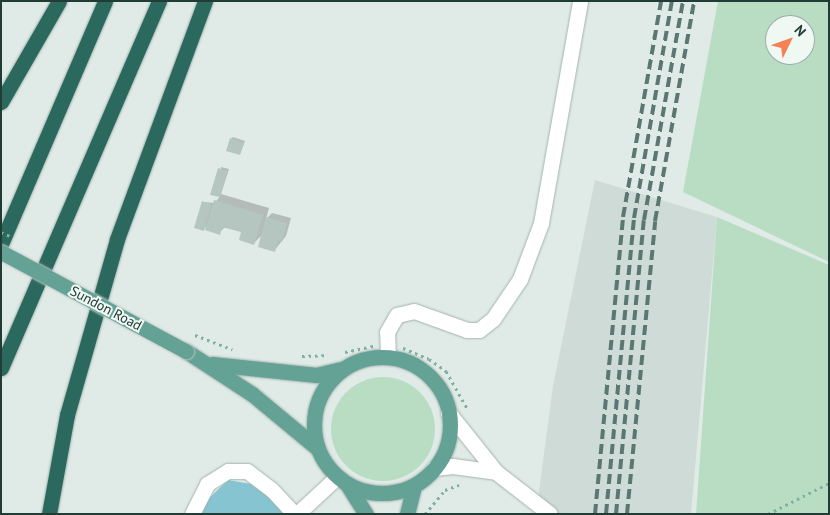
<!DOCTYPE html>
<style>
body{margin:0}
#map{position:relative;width:830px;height:515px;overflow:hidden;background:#e0ebe7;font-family:"PT Sans",sans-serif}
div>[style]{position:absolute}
.built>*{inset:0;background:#cedbd6}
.green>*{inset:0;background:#b8ddc3}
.round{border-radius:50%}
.water>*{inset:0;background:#86c4d2}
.shadow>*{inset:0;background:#0003}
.building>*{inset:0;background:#b5c6c0}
.path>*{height:3px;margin-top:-1.5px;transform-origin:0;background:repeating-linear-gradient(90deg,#7fb0a2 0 2.5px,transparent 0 6.5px)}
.roads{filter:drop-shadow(0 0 1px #a3b3ae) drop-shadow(0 0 1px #a3b3ae)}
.minor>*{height:15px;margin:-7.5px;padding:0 7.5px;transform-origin:7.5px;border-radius:7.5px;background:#fff}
.major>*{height:15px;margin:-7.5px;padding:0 7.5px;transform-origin:7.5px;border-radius:7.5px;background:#63a294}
.major>.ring{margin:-7.5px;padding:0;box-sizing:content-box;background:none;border:15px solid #63a294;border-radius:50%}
.highway>*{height:15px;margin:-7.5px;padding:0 7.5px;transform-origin:7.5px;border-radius:7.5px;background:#2b695e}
.rail>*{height:4px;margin-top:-2px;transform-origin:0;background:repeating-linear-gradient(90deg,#5a7871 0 10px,transparent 0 15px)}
.path-bridge>*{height:3px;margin-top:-1.5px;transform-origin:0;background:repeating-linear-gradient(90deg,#7fb0a2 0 2.5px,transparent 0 6.5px)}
.bridges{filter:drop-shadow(0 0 1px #c1c8c6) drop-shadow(0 0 1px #c1c8c6)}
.major-bridge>*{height:15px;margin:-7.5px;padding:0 7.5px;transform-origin:7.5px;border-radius:7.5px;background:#63a294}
span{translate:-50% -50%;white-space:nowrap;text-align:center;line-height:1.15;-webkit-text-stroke:4px #f0f8f4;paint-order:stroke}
.street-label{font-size:14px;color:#203c35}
.frame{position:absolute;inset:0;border:2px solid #203c35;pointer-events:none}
.north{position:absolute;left:765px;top:15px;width:50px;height:50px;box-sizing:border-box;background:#f0f8f4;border:1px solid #9dada8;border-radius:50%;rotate:48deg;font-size:14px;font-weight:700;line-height:20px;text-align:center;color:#203c35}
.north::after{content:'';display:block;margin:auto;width:18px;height:22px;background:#f58154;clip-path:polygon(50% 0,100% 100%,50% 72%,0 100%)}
</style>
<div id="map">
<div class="built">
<i style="clip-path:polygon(595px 180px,717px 217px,691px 514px,536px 514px,553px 386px)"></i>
</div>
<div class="green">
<i style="clip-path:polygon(evenodd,718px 1px,829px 1px,829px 262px,683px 192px,718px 1px,775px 25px,805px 25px,805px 55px,775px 55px,775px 25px)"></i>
<i style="clip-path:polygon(717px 217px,829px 265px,829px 514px,696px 514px)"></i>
<i class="round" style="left:331px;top:377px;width:104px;height:104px"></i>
</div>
<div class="water">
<i style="clip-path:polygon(228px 480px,251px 484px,275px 502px,283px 514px,199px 514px,201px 506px)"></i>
</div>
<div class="shadow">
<i style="clip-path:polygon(233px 137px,245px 141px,240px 154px,231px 139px)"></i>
<i style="clip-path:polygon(221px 167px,229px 169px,221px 194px,269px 208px,266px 219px,272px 213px,291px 218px,286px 236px,274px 251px,263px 234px,254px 243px,243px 232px,226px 226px,219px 233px,208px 224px,203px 230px,203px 202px,215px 203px,220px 196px)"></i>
</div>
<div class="building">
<i style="clip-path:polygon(230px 138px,244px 143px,240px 155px,226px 151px)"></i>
<i style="clip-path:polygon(218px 168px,227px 171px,220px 197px,210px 195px)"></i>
<i style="clip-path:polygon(214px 200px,263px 215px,254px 245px,239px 240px,241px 232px,222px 227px,220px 235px,205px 230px)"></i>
<i style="clip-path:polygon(202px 201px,211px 204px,204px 231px,194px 228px)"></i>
<i style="clip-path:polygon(266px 217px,287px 223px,282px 242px,278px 240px,275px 252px,258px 247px)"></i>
</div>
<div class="path">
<i style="left:195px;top:335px;width:40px;rotate:21deg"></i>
<i style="left:403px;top:348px;width:28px;rotate:23deg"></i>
<i style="left:429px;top:359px;width:21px;rotate:35deg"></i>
<i style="left:446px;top:371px;width:43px;rotate:60.4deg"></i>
<i style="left:345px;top:352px;width:29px;rotate:-12deg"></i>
<i style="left:302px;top:356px;width:24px;rotate:-2deg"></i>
<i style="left:425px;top:514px;width:31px;rotate:-50deg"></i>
<i style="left:445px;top:490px;width:15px;rotate:-20deg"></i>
<i style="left:768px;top:514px;width:68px;rotate:-26.9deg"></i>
</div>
<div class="roads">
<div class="minor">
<i style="left:388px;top:357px;width:25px;rotate:-92deg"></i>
<i style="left:387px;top:332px;width:20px;rotate:-60deg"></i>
<i style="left:397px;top:315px;width:17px;rotate:-13deg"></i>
<i style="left:414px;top:311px;width:56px;rotate:19.7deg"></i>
<i style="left:467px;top:330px;width:12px"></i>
<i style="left:479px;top:330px;width:18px;rotate:-38deg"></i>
<i style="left:493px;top:319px;width:48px;rotate:-56deg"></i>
<i style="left:520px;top:279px;width:60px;rotate:-69.4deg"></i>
<i style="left:541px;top:223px;width:225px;rotate:-80deg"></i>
<i style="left:448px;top:412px;width:77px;rotate:51.3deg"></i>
<i style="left:496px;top:472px;width:68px;rotate:37.9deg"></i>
<i style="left:434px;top:468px;width:19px;rotate:-6deg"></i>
<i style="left:453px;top:466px;width:43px;rotate:7.9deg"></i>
<i style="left:192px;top:514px;width:34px;rotate:-63deg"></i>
<i style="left:207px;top:484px;width:25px;rotate:-32deg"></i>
<i style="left:228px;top:471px;width:19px"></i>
<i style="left:247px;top:471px;width:31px;rotate:37deg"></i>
<i style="left:272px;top:490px;width:33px;rotate:47deg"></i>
<i style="left:297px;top:514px;width:54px;rotate:-42.8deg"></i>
</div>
<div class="major">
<i style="left:186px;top:351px;width:79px;rotate:33.1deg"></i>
<i style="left:252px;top:394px;width:85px;rotate:39.7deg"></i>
<i class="ring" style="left:314px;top:357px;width:121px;height:121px"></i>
<i style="left:212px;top:364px;width:105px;rotate:6deg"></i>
<i style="left:316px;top:375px;width:27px;rotate:-13deg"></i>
<i style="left:347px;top:484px;width:36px;rotate:58deg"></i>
<i style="left:407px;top:514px;width:29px;rotate:-76deg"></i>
</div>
<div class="highway">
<i style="left:1px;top:102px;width:116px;rotate:-60.1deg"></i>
<i style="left:1px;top:244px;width:264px;rotate:-66.8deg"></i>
<i style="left:1px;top:368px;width:400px;rotate:-66.7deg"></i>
<i style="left:49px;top:514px;width:101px;rotate:-79.7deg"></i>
<i style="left:67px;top:415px;width:183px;rotate:-74.1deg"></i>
<i style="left:117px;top:239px;width:254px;rotate:-69.7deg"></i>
</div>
</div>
<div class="rail">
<i style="left:595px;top:514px;width:298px;rotate:-84.6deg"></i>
<i style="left:623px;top:217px;width:219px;rotate:-80deg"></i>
<i style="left:606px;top:514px;width:297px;rotate:-84.6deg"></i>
<i style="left:634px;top:218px;width:220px;rotate:-80.1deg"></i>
<i style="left:616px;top:514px;width:295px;rotate:-84.6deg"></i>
<i style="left:644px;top:220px;width:222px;rotate:-79.9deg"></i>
<i style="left:627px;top:514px;width:294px;rotate:-84.5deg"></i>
<i style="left:655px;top:221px;width:223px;rotate:-79.9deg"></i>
</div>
<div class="path-bridge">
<i style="left:1px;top:232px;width:12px;rotate:24deg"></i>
</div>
<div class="bridges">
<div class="major-bridge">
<i style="left:1px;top:252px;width:210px;rotate:28.2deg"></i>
</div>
</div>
<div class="street-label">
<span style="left:106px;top:308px;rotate:28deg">Sundon Road</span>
</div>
<div class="frame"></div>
<div class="north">N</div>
</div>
